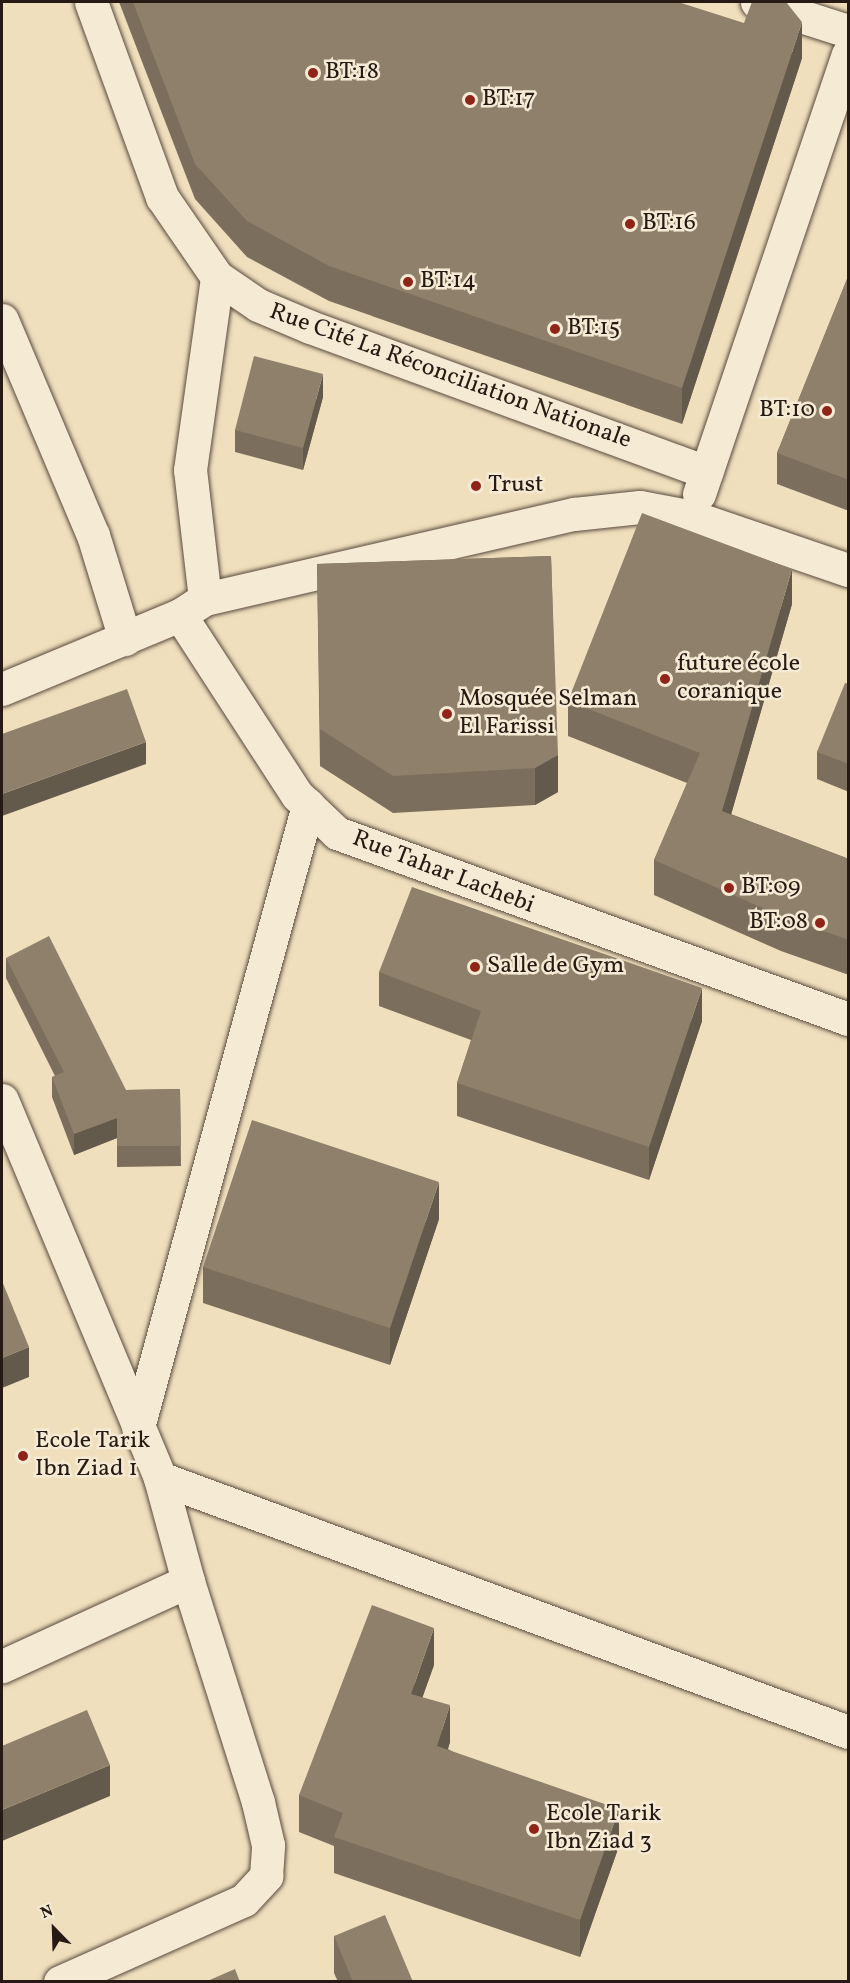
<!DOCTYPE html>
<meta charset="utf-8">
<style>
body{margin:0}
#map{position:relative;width:850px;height:1983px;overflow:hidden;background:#efdfbd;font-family:Vollkorn,serif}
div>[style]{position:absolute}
.roads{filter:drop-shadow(0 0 2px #594a3e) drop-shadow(0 0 2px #594a3e)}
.minor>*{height:33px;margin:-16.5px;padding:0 16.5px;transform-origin:16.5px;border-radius:16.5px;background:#f5ead4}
.wall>*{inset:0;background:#7b6e5c}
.shaded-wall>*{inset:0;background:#645a4b}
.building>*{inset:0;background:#8f806b}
.dots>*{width:16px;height:16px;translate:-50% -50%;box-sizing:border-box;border:3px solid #f5ead4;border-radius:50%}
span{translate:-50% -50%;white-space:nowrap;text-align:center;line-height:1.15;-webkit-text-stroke:5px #f5ead4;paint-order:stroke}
.poi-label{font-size:24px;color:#271913}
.left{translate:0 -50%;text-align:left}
.right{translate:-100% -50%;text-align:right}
.street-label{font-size:24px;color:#271913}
.frame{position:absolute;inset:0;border:3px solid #271913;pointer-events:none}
.north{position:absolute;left:24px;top:1899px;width:60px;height:60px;-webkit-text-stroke:4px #f5ead4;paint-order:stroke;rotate:337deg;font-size:16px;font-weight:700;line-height:24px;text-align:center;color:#271913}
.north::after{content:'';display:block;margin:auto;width:21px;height:27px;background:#271913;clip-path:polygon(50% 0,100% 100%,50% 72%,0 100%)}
</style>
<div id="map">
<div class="roads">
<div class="minor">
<i style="left:91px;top:2px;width:208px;rotate:70deg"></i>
<i style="left:162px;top:197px;width:97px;rotate:55.5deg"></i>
<i style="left:217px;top:277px;width:50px;rotate:34.3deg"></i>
<i style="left:258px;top:305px;width:56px;rotate:22.9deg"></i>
<i style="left:310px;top:327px;width:422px;rotate:20.1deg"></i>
<i style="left:757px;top:2px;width:96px;rotate:17.7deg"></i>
<i style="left:2px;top:320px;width:233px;rotate:67.1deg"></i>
<i style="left:93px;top:535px;width:109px;rotate:72.9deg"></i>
<i style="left:699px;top:494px;width:464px;rotate:-71.3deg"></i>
<i style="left:205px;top:599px;width:130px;rotate:-96.6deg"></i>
<i style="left:190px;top:470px;width:195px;rotate:-82deg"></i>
<i style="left:180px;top:615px;width:30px;rotate:-33deg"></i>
<i style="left:205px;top:599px;width:379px;rotate:-13deg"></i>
<i style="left:574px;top:514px;width:66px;rotate:-6.1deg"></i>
<i style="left:640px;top:507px;width:54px;rotate:10.7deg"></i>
<i style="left:693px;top:517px;width:164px;rotate:18.9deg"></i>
<i style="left:2px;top:689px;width:193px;rotate:-22.6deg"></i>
<i style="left:180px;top:615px;width:215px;rotate:57deg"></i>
<i style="left:297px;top:795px;width:55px;rotate:43.5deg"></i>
<i style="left:337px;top:833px;width:544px;rotate:20deg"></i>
<i style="left:2px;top:1100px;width:410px;rotate:67.3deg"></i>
<i style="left:160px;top:1478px;width:107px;rotate:74.8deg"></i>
<i style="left:188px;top:1581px;width:205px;rotate:155.4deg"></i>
<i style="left:138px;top:1427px;width:645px;rotate:-74.71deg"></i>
<i style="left:160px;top:1478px;width:733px;rotate:20.26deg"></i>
<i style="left:60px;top:1982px;width:201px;rotate:-24deg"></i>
<i style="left:244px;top:1900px;width:33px;rotate:-47deg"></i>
<i style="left:266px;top:1876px;width:31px;rotate:-86deg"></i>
<i style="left:268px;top:1845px;width:44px;rotate:-103.1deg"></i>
<i style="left:258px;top:1802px;width:232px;rotate:-107.6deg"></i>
</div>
</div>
<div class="wall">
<i style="clip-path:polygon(119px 2px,678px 2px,802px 58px,682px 424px,329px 301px,247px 257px,195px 199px)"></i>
<i style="clip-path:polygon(849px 274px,849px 511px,777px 484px,777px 453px)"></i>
<i style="clip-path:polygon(323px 397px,303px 470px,235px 452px,235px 430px)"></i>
<i style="clip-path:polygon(551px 556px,558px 792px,535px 805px,393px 813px,320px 766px,317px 564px)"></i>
<i style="clip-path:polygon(792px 604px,731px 814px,849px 859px,849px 975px,781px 951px,654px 895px,654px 860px,687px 783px,568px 736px,568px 701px)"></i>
<i style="clip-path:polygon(849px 684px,849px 792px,817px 779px,817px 752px)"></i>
<i style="clip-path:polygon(6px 958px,126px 1090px,180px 1089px,181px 1166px,117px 1167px,117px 1138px,74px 1155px,52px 1097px,52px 1077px,55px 1076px,6px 978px)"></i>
<i style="clip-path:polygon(379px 972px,702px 1021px,649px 1180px,457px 1116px,457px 1083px,471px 1040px,379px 1006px)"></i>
<i style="clip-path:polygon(439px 1219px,390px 1365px,203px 1303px,203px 1267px)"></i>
<i style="clip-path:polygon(434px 1665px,422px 1697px,450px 1742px,448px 1749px,619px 1846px,580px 1957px,334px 1873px,334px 1846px,299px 1832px,299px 1795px)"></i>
<i style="clip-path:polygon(334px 1936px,413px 1982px,338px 1982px,334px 1973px)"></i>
</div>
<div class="shaded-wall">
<i style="clip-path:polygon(802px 22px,802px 58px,682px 424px,682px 388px)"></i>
<i style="clip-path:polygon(323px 374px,323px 397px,303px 470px,303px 448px)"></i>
<i style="clip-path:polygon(792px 569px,792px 604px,722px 846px,722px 811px)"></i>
<i style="clip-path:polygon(146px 742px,146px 764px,2px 816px,2px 794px)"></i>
<i style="clip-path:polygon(558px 755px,558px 792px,535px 805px,535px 768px)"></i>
<i style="clip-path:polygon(702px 988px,702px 1021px,649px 1180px,649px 1147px)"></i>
<i style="clip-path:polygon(117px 1118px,117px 1138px,74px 1155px,74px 1134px)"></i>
<i style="clip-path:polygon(439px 1182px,439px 1219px,390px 1365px,390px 1328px)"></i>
<i style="clip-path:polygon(29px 1347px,29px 1377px,2px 1388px,2px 1358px)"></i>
<i style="clip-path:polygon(434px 1628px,434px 1665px,411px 1730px,411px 1694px)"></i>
<i style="clip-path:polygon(450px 1705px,450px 1742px,437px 1782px,437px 1746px)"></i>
<i style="clip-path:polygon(110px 1765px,110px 1796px,2px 1841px,2px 1810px)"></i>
<i style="clip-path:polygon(619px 1809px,619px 1846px,580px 1957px,580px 1920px)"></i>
</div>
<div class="building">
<i style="clip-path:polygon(133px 2px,678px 2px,744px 23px,752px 2px,786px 2px,802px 22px,682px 388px,329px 266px,247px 221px,195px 164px)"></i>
<i style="clip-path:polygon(849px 274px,849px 414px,847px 417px,849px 418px,849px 480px,777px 453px)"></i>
<i style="clip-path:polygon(254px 356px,323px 374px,303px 448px,235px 430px)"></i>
<i style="clip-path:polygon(642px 513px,792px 569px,722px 811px,849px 859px,849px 940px,781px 916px,654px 860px,700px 753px,568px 701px)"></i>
<i style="clip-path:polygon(551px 556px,558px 755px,535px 768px,393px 776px,320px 729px,317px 564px)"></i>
<i style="clip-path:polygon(845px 683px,849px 684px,849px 764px,817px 752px)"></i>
<i style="clip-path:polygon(127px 689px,146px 742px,2px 794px,2px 734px)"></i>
<i style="clip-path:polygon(412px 887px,702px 988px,649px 1147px,457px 1083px,481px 1011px,379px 972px)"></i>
<i style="clip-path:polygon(49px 936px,126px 1090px,180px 1089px,181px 1146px,117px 1146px,117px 1118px,74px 1134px,52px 1077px,64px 1072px,6px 958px)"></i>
<i style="clip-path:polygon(252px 1120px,439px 1182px,390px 1328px,203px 1267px)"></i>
<i style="clip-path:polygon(2px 1281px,29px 1347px,2px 1358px)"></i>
<i style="clip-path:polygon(372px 1605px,434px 1628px,411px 1694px,450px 1705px,437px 1746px,619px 1809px,580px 1920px,334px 1837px,343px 1813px,299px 1795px)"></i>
<i style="clip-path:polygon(87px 1710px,110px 1765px,2px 1810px,2px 1746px)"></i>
<i style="clip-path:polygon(385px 1915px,413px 1982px,353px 1982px,334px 1936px)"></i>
<i style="clip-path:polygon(235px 1969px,240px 1982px,205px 1982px)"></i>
</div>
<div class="dots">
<i style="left:313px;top:73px;background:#8f2418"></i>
<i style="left:470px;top:100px;background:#8f2418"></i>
<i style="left:630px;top:224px;background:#8f2418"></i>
<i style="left:408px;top:282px;background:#8f2418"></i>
<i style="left:555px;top:329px;background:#8f2418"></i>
<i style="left:827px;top:411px;background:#8f2418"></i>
<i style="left:476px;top:486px;background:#8f2418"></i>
<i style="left:665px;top:679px;background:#8f2418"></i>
<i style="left:447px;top:714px;background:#8f2418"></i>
<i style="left:729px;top:888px;background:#8f2418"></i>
<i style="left:820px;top:923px;background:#8f2418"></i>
<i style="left:475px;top:967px;background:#8f2418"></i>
<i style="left:23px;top:1456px;background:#8f2418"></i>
<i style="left:534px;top:1829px;background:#8f2418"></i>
</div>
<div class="poi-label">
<span class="left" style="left:325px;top:73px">BT:18</span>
<span class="left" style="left:482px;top:100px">BT:17</span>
<span class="left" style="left:642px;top:224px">BT:16</span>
<span class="left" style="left:420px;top:282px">BT:14</span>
<span class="left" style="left:567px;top:329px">BT:15</span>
<span class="right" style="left:815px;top:411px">BT:10</span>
<span class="left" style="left:488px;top:486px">Trust</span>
<span class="left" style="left:677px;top:679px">future école<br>coranique</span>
<span class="left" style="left:459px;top:714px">Mosquée Selman<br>El Farissi</span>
<span class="left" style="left:741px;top:888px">BT:09</span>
<span class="right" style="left:808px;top:923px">BT:08</span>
<span class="left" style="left:487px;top:967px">Salle de Gym</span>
<span class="left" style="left:35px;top:1456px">Ecole Tarik<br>Ibn Ziad 1</span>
<span class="left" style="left:546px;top:1829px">Ecole Tarik<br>Ibn Ziad 3</span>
</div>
<div class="street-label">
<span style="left:450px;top:377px;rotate:20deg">Rue Cité La Réconciliation Nationale</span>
<span style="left:443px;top:873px;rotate:21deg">Rue Tahar Lachebi</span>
</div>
<div class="frame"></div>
<div class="north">N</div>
</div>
